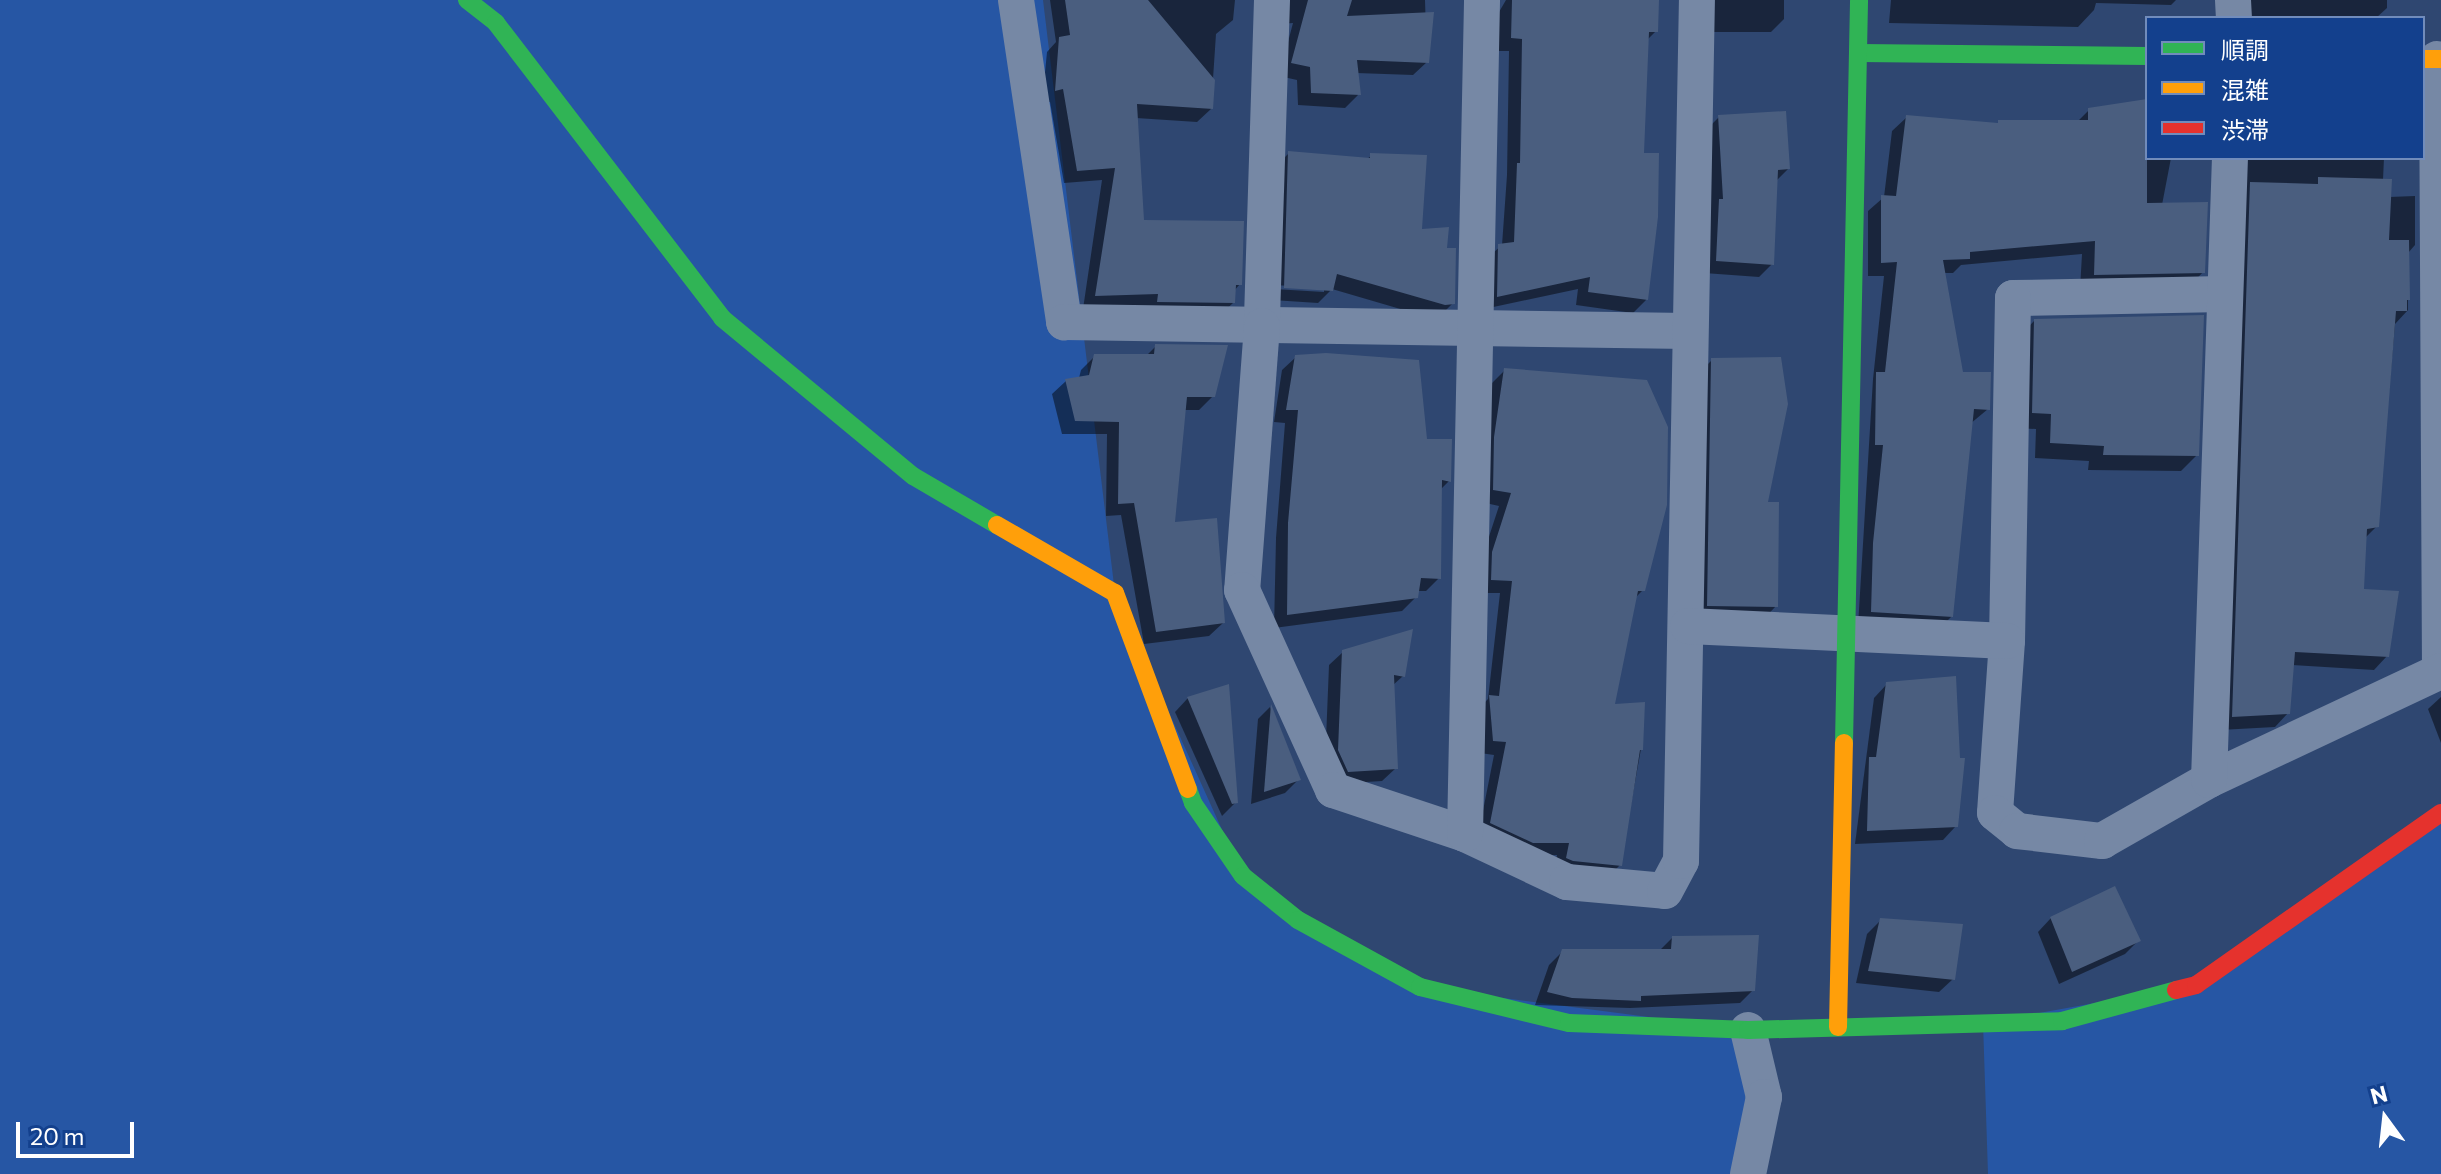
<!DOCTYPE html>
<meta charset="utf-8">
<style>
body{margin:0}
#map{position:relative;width:2441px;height:1174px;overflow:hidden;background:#2f4771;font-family:Commissioner,"Noto Sans JP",sans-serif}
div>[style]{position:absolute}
.green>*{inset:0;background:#2656a4}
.shadow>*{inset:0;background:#0007}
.building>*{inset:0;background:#4a5e7f}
.street>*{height:36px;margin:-18px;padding:0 18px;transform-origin:18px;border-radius:18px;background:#7688a5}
.fast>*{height:18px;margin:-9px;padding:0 9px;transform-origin:9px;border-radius:9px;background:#30b455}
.slow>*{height:18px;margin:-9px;padding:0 9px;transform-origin:9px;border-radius:9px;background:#ff9f0a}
.jam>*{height:18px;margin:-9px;padding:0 9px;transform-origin:9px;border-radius:9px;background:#e5322d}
span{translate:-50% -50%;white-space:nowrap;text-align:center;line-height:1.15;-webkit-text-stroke:6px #13408d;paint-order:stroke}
.legend{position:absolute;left:2145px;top:16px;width:280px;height:144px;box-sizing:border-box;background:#13408d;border:2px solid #718cbb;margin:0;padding:10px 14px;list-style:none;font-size:24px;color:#fff}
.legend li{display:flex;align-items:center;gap:16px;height:40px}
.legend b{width:40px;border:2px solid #718cbb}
.north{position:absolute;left:2345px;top:1078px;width:80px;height:80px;-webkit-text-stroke:6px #13408d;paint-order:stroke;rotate:345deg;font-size:22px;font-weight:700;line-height:32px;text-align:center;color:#fff}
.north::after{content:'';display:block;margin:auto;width:28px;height:36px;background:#fff;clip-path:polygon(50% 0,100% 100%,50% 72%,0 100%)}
.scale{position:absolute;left:16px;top:1122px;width:118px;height:36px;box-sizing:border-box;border:4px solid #fff;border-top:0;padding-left:10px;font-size:24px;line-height:28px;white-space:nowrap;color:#fff;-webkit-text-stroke:6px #13408d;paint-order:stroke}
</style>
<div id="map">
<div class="green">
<i style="clip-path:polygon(0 0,1043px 0,1115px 593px,1243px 876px,1420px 987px,1748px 1030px,1748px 1174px,0 1174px)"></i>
<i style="clip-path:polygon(2441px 813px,2441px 1174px,1988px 1174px,1983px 1023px,2190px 986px)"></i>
</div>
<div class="shadow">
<i style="clip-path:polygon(1050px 0,1235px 0,1233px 20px,1216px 34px,1211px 109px,1197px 122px,1136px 118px,1142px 222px,1240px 284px,1234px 291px,1233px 303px,1219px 316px,1083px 309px,1102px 180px,1064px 183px,1050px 102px,1042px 103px,1047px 52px,1056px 42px)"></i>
<i style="clip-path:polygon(1284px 0,1425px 0,1427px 62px,1413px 75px,1356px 73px,1358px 95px,1345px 108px,1298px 105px,1297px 80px,1279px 76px,1293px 23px,1280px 24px)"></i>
<i style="clip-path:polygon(1506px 0,1656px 0,1656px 31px,1647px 40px,1642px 155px,1646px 300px,1633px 313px,1576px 305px,1578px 289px,1484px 309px,1486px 259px,1502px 245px,1507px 175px,1509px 51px,1498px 51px,1499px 12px)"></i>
<i style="clip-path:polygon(1710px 0,1784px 0,1784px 19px,1771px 32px,1710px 32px)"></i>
<i style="clip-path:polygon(1891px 0,2176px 0,2171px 5px,2096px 3px,2094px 10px,2078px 27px,1889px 23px)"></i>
<i style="clip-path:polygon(2240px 0,2387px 0,2387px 8px,2376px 18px,2241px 18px)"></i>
<i style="clip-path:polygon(2147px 102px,2147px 158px,2171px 158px,2162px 205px,2203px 272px,2189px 287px,2080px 289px,2082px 254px,1961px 265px,1953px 273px,1943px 273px,1961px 374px,1988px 409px,1970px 424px,1952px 616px,1937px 631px,1858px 626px,1873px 379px,1884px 276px,1868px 276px,1868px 211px,1884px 197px,1892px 131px,1907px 117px,1996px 125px,1999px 122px,2077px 122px,2089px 110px)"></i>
<i style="clip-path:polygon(1719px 117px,1788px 169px,1775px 182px,1772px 264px,1759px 277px,1704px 273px,1706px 130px)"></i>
<i style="clip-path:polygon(evenodd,1289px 153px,1366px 160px,1371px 156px,1420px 231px,1444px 251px,1453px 303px,1439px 317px,1431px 318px,1332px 289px,1318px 303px,1272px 300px,1276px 166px,1289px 153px,1274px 285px,1324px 288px,1324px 292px,1274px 289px,1274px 285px)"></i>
<i style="clip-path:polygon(2232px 158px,2384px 158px,2383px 180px,2389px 197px,2415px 196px,2415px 245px,2408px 253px,2408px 310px,2395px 324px,2377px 526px,2364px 539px,2361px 591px,2387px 656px,2374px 670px,2292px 665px,2288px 713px,2275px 727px,2220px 730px)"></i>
<i style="clip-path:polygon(2034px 321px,2197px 455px,2181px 471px,2088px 470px,2089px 461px,2035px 458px,2036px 429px,2017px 428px,2019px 337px)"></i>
<i style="clip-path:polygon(1156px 346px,1213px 396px,1199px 410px,1184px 410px,1172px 524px,1223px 623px,1209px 636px,1144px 644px,1121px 515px,1106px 516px,1107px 434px,1062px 434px,1052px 394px,1066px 381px,1079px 378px,1081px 370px,1095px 356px,1146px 356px)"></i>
<i style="clip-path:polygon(1296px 357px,1449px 481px,1440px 490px,1439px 578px,1426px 591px,1417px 591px,1416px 597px,1402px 611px,1274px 628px,1276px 538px,1285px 423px,1274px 422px,1282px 370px)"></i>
<i style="clip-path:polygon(1712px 360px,1765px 504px,1776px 606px,1760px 623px,1691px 621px,1696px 376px)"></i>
<i style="clip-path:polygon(1505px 370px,1643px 590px,1635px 598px,1613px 706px,1641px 749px,1620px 865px,1607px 878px,1554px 872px,1557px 855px,1519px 856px,1478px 836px,1494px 755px,1480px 753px,1476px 711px,1488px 699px,1500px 593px,1479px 593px,1479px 567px,1499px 506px,1481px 502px,1492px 383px)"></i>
<i style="clip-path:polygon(1343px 652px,1403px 676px,1392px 686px,1396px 768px,1382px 781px,1334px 784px,1325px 764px,1329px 665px)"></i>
<i style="clip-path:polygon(1887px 684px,1956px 826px,1943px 840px,1855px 844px,1874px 698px)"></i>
<i style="clip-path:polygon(2441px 697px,2441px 743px,2428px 709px)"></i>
<i style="clip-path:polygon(1188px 698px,1236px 802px,1222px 816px,1175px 712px)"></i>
<i style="clip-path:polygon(1270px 707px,1298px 780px,1285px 793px,1251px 804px,1258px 719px)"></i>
<i style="clip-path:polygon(2051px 918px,2138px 941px,2125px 954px,2059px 984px,2038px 932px)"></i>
<i style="clip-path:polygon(1881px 920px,1953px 979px,1939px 992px,1856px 983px,1867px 934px)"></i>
<i style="clip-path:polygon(1672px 938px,1753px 990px,1740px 1003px,1630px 1008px,1535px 1005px,1549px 965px,1563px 951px,1659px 951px)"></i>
</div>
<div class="building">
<i style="clip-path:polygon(1065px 0,1148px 0,1215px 80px,1213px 109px,1137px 104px,1144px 220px,1244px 221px,1242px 285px,1236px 285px,1235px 303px,1157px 302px,1158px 294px,1095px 296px,1115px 168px,1077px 171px,1063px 89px,1055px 91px,1059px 37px,1070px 35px)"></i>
<i style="clip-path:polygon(1308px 0,1352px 0,1347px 16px,1434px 12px,1429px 63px,1357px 60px,1361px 95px,1311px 93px,1310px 67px,1291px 63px)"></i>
<i style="clip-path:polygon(1512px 0,1659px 0,1658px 32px,1649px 32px,1644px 153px,1659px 153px,1658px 217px,1648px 300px,1588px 292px,1590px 277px,1497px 297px,1498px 244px,1514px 242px,1517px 163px,1520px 163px,1522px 39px,1511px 38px)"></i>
<i style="clip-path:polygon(2147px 99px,2147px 203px,2208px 202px,2205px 273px,2094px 275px,2095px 241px,1970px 252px,1970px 259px,1943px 260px,1963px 372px,1991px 372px,1990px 410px,1974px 409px,1953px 617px,1871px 612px,1873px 543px,1883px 445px,1875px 445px,1876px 372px,1885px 372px,1897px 262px,1881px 263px,1881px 195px,1896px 196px,1906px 115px,1998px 123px,1998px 120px,2088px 120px,2088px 108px)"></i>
<i style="clip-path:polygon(1786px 111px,1790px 169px,1778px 170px,1774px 265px,1716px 261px,1719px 199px,1723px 199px,1718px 115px)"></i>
<i style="clip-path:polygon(1288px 151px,1370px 158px,1370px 153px,1427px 155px,1422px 229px,1449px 227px,1447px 248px,1456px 248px,1455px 304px,1445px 305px,1337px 274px,1333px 291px,1284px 288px)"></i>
<i style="clip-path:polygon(2318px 177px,2392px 179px,2389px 240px,2409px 240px,2410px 300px,2407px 300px,2407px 311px,2396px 311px,2379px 527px,2367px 529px,2364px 589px,2399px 591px,2389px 657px,2295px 652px,2290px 714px,2232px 717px,2250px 182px,2318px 184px)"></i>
<i style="clip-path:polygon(2204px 315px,2199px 456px,2103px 455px,2104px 446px,2050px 443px,2051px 414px,2032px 413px,2034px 319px)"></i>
<i style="clip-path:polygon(1155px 344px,1228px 345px,1215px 397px,1187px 397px,1175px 522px,1217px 518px,1225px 623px,1156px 632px,1134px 503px,1118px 504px,1119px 422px,1075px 421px,1065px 379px,1089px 375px,1094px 354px,1154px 354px)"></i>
<i style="clip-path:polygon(1326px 353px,1419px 360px,1427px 439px,1452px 439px,1451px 482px,1442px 480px,1441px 579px,1421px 578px,1418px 598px,1287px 615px,1288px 523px,1298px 410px,1286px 410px,1295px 355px)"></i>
<i style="clip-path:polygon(1781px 357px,1788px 404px,1768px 502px,1779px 502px,1778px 607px,1707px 606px,1711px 358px)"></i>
<i style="clip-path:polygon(1504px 368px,1647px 380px,1668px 427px,1667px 505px,1645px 591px,1638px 591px,1615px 704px,1645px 702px,1643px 750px,1640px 750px,1622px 866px,1573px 861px,1566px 858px,1569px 843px,1533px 843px,1490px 823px,1506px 742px,1493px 741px,1489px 695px,1499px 696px,1512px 581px,1491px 580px,1492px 552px,1511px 493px,1493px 490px,1494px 437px)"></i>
<i style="clip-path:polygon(1413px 629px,1405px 677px,1394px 675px,1398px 769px,1348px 772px,1338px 750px,1342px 650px)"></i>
<i style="clip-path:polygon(1956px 676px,1960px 758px,1965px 758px,1958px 827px,1867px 831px,1869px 757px,1876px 757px,1886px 682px)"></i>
<i style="clip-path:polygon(1229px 684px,1238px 803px,1232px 804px,1187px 697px)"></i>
<i style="clip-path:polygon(1271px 704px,1301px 780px,1264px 792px)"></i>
<i style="clip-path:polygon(2115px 886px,2141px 941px,2072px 972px,2050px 917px)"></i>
<i style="clip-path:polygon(1880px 918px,1963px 924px,1955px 980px,1868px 971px)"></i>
<i style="clip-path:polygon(1759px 935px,1755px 991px,1641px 996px,1641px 1001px,1572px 998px,1547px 992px,1562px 949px,1671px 949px,1672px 936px)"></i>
</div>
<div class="street">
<i style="left:1016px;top:0;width:326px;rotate:81.5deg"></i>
<i style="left:1064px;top:322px;width:625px;rotate:0.83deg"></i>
<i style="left:1272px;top:0;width:326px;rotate:91.8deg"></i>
<i style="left:1262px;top:326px;width:265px;rotate:94.3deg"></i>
<i style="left:1242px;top:590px;width:220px;rotate:65.5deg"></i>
<i style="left:1333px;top:790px;width:139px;rotate:18.4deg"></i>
<i style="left:1465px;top:834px;width:113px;rotate:25.2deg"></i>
<i style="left:1567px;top:882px;width:98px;rotate:5.2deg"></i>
<i style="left:1665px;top:891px;width:34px;rotate:-62deg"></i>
<i style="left:1681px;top:861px;width:861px;rotate:-88.94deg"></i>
<i style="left:2233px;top:0;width:18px;rotate:87deg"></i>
<i style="left:2437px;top:59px;width:612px;rotate:89.72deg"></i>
<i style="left:2224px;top:294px;width:211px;rotate:178.9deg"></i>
<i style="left:2013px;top:298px;width:343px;rotate:91deg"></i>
<i style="left:2007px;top:641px;width:172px;rotate:94deg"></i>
<i style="left:1995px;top:813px;width:28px;rotate:39deg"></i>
<i style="left:2017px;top:831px;width:86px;rotate:6.7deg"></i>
<i style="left:2102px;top:841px;width:123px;rotate:-29.7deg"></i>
<i style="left:2209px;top:780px;width:256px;rotate:-25.2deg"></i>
<i style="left:1688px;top:626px;width:319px;rotate:2.7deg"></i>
<i style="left:2209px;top:780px;width:622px;rotate:-88.07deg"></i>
<i style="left:1465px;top:834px;width:834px;rotate:-88.83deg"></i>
<i style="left:1748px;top:1030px;width:69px;rotate:76.6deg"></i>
<i style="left:1764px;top:1097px;width:79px;rotate:101.7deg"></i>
</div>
<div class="fast">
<i style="left:467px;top:0;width:37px;rotate:38deg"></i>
<i style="left:496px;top:23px;width:372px;rotate:52.5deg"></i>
<i style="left:722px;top:318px;width:248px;rotate:39.6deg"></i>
<i style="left:913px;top:476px;width:97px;rotate:30.3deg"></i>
<i style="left:1859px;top:53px;width:288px;rotate:0.6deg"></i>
<i style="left:1844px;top:743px;width:743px;rotate:-88.84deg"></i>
<i style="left:1188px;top:789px;width:15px;rotate:70deg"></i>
<i style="left:1193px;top:803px;width:88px;rotate:55.6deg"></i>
<i style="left:1243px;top:876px;width:70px;rotate:38.7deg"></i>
<i style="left:1298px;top:920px;width:139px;rotate:28.8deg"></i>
<i style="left:1420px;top:987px;width:153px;rotate:13.6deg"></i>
<i style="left:1569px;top:1023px;width:179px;rotate:2.2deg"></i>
<i style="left:1748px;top:1030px;width:314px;rotate:-1.6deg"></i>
<i style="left:2062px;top:1021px;width:118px;rotate:-15.2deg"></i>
</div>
<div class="slow">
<i style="left:2423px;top:59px;width:18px"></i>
<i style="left:997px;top:525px;width:136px;rotate:30deg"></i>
<i style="left:1115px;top:593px;width:209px;rotate:69.6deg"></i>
<i style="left:1838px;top:1027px;width:284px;rotate:-88.8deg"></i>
</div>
<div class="jam">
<i style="left:2176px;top:990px;width:21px;rotate:-14deg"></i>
<i style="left:2196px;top:985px;width:299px;rotate:-35.1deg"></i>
</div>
<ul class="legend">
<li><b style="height:10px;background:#30b455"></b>順調</li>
<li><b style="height:10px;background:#ff9f0a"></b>混雑</li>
<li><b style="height:10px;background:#e5322d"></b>渋滞</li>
</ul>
<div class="north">N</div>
<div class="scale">20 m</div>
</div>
